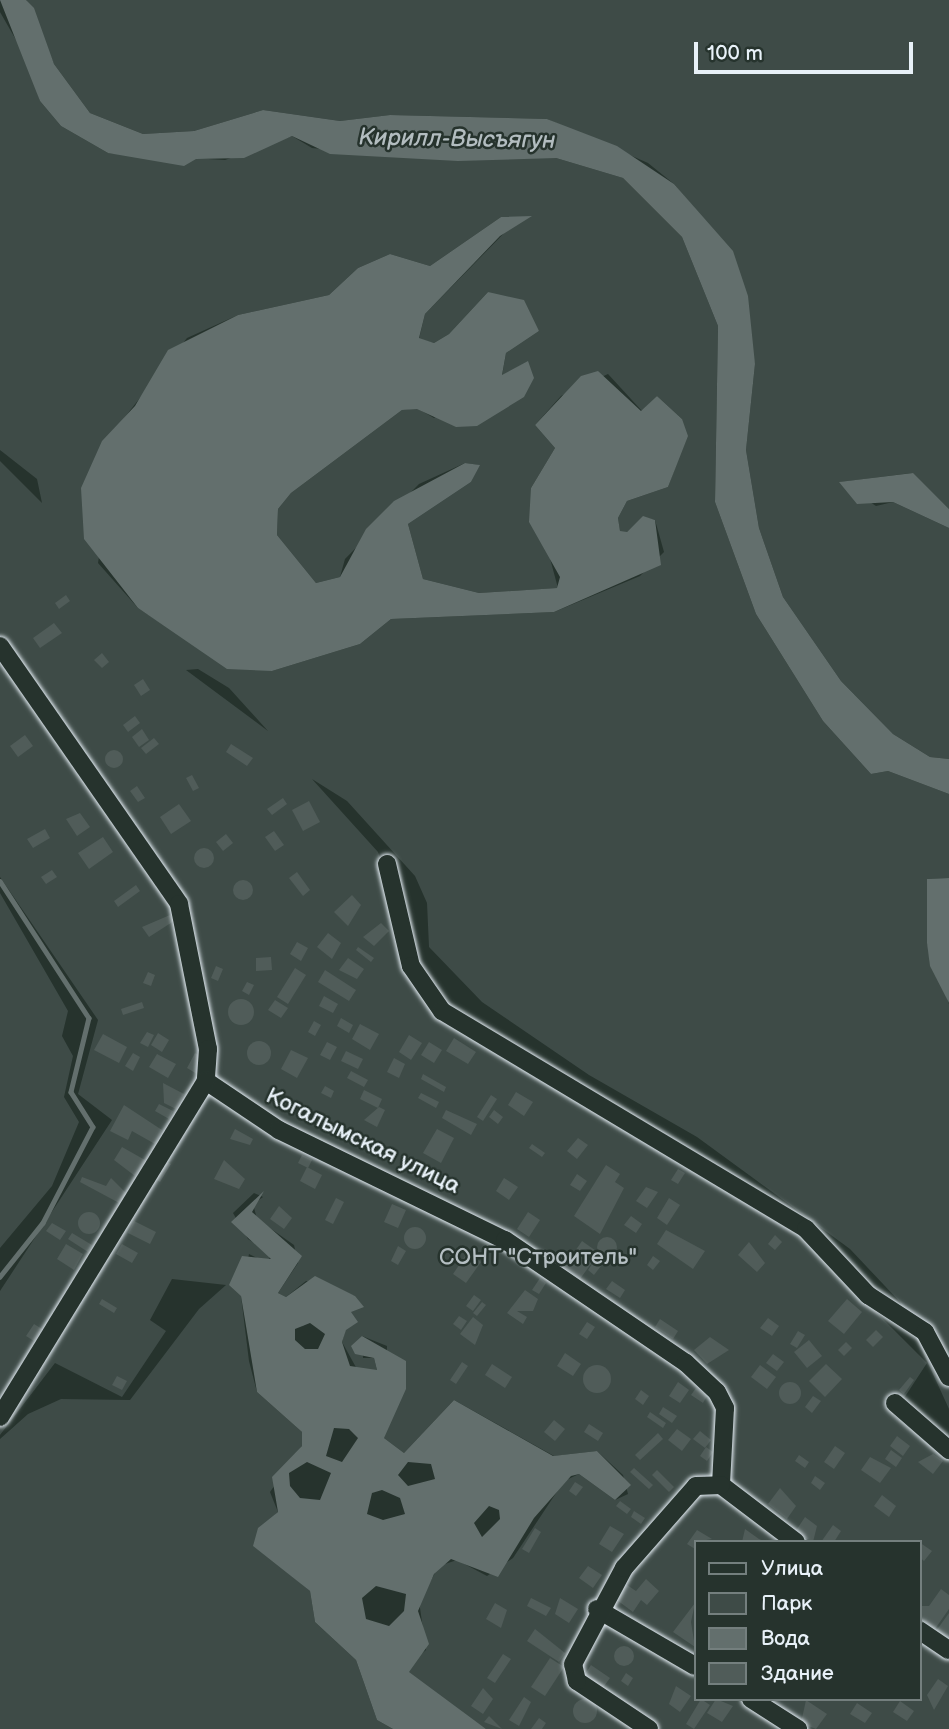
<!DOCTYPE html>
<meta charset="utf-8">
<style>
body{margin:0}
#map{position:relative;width:949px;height:1729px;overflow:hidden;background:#26332d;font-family:"Balsamiq Sans",sans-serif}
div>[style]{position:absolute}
.green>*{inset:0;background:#3e4b47}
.water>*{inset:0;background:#636f6d}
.stream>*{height:4.5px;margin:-2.25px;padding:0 2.25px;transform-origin:2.25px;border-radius:2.25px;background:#636f6d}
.building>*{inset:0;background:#505c59}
.round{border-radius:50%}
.roads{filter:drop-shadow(0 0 2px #e8f1f8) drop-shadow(0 0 2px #e8f1f8)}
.minor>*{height:18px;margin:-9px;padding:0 9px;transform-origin:9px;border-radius:9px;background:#26332d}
span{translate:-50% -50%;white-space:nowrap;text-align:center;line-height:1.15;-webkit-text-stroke:5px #26332d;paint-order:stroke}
.street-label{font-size:23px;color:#e8f1f8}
.park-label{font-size:23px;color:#b5bfc3}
.water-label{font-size:24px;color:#b3bdc0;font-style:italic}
.legend{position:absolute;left:694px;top:1540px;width:228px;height:161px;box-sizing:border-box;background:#26332d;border:2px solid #747f7e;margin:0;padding:9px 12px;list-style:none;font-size:21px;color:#e8f1f8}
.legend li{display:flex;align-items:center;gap:14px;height:35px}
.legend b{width:35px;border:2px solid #747f7e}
.scale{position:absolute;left:694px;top:42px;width:219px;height:32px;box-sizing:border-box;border:4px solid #e8f1f8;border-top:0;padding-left:9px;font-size:21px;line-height:24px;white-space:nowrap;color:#e8f1f8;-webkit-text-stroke:5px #26332d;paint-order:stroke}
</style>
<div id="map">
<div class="green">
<i style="clip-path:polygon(26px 0,949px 0,949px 509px,912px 473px,840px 482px,876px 506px,893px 502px,949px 528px,949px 759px,930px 757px,893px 734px,841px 681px,783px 597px,759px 528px,746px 450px,755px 364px,708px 224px,674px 184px,648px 163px,547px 119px,390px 115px,340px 121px,263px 110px,194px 131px,143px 134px,90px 113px,54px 64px)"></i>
<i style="clip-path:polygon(evenodd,0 12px,27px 59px,40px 101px,61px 126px,108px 153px,225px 160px,292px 136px,312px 148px,401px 157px,556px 158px,623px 178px,682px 237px,718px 326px,715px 502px,756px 614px,823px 721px,871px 774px,888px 771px,949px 794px,949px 878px,927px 879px,927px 943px,949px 1004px,949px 1409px,900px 1302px,850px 1249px,697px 1137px,589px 1075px,482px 1002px,429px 947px,427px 903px,415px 876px,347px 801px,312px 779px,378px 852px,431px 1009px,797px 1233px,927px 1363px,893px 1415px,949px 1460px,949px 1729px,486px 1729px,458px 1711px,409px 1673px,409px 1664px,426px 1650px,419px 1601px,439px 1566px,457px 1560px,487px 1576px,513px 1558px,564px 1481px,579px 1474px,615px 1500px,628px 1494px,623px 1475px,597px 1451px,554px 1456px,454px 1400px,404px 1453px,384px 1438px,387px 1346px,362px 1336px,363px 1358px,374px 1358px,377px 1370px,358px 1371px,342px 1342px,355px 1296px,306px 1281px,286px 1297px,278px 1293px,298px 1263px,294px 1245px,257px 1219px,253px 1204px,263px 1197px,254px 1193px,233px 1213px,248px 1239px,271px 1254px,267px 1263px,249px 1254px,241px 1296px,249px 1361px,257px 1392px,302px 1432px,302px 1446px,270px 1492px,278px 1512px,270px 1520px,274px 1561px,310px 1591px,315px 1622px,356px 1660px,377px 1720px,393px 1729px,0 1729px,0 1439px,28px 1414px,61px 1399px,130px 1400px,199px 1309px,226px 1285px,172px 1279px,150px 1320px,166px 1331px,122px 1397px,55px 1363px,0 1435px,0 1291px,112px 1120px,78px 1094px,98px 1020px,0 877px,0 461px,42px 503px,37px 479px,0 450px,0 12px,501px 217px,514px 223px,425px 314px,419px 339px,434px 343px,449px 334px,488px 292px,539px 331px,506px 353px,502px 376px,527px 362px,434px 418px,417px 408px,402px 410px,291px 493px,278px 509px,277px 535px,316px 583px,340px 577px,345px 559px,419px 484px,465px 463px,479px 465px,471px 482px,408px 524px,423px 579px,479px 593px,558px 588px,531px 488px,555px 448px,535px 425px,561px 396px,608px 374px,642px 411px,657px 396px,682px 419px,679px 457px,668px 487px,627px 501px,618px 518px,620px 532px,627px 532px,643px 517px,655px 520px,664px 552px,640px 576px,554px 612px,391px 619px,360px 644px,272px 671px,181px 636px,138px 608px,98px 563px,121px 422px,187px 338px,238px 315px,329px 295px,358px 268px,390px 254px,430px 266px,501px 217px,0 12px,198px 669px,229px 688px,268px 731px,186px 670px,198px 669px,0 12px,695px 1542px,919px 1542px,919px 1699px,695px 1699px,695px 1542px)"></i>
<i style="clip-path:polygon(0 893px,68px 1011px,62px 1036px,73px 1056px,64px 1097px,79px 1122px,52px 1186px,0 1248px)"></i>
</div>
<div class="water">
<i style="clip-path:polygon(0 0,26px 0,34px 8px,54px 64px,90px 113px,143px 134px,194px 131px,263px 110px,340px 121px,390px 115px,547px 119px,617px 146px,674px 184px,733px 251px,748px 296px,755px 364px,746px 450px,759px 528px,783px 597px,841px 681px,893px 734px,930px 757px,949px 759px,949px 794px,888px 771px,871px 774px,823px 721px,756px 614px,715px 502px,718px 326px,682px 237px,623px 178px,556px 158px,458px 161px,330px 154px,292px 136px,244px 158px,196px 159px,184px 166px,108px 153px,61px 126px,40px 101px)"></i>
<i style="clip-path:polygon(532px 216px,500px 236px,425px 314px,419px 338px,434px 343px,449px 334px,488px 292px,524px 300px,539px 331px,506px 353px,502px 375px,528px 361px,534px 378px,524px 397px,477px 426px,456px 427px,417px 409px,402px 410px,291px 493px,278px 509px,277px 535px,316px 583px,340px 577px,366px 529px,394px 501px,465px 463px,480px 465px,471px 482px,408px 524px,423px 579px,479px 593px,557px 588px,560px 577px,529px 522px,531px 488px,555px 448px,535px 425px,581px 376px,598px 371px,641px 411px,657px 396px,682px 419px,688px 436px,668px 487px,627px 501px,618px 518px,620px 531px,627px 532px,643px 516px,655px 520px,661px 565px,554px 612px,391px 619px,360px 644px,272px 671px,227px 669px,138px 608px,84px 539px,81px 488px,102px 441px,135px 406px,168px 350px,238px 315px,329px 295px,358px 268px,390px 254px,430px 266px,501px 217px)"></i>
<i style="clip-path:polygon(913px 473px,949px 509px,949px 528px,893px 502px,857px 504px,839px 482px)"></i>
<i style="clip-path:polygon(949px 878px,949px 1003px,930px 966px,927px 943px,927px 879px)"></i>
<i style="clip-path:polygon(evenodd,264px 1191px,252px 1212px,302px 1256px,278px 1293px,286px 1297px,315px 1276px,355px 1296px,364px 1307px,351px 1312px,358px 1322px,346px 1330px,342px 1342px,350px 1366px,377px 1370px,374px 1358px,355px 1354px,351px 1346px,362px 1336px,406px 1361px,406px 1389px,384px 1438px,404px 1453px,454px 1400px,553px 1456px,597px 1451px,631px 1485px,615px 1500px,579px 1474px,571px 1476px,534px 1518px,498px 1577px,451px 1559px,434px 1574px,418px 1611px,429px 1644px,409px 1672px,486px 1729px,393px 1729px,377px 1720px,356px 1660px,315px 1622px,310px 1591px,253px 1546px,258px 1528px,278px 1512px,272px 1477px,302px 1446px,302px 1432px,257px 1392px,241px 1296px,229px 1285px,242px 1256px,271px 1259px,231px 1222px,264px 1191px,310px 1323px,325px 1334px,318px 1349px,305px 1349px,295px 1340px,295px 1329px,310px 1323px,264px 1191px,334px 1428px,349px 1429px,358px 1438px,342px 1462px,326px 1456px,334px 1428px,264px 1191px,307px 1462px,331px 1473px,320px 1500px,300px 1498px,290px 1486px,289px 1473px,307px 1462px,264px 1191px,408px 1462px,431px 1464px,435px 1479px,408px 1486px,398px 1475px,408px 1462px,264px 1191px,382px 1490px,400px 1498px,405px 1514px,383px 1520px,367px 1514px,372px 1493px,382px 1490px,264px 1191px,489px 1506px,499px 1510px,500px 1519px,482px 1537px,474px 1523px,489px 1506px,264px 1191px,376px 1586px,406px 1594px,404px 1611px,389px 1626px,366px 1619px,362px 1598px,376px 1586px)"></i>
</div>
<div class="stream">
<i style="left:0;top:881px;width:163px;rotate:57deg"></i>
<i style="left:89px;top:1018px;width:76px;rotate:103.7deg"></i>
<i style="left:71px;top:1092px;width:41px;rotate:57.8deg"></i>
<i style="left:93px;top:1127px;width:108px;rotate:117.5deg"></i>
<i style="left:43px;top:1223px;width:69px;rotate:128.5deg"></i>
</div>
<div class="building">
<i style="clip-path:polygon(66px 595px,70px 601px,59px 609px,55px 603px)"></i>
<i style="clip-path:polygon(54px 623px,62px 633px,40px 648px,33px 638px)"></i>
<i style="clip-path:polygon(102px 653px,109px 662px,102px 668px,94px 660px)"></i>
<i style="clip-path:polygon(143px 679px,150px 690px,141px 696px,134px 685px)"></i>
<i style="clip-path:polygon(135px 716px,140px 723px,128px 732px,123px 725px)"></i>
<i style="clip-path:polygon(142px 729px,149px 740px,139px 747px,132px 737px)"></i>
<i style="clip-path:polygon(25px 735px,33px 746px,18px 757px,10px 746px)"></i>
<i style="clip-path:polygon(154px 738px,159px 744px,146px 754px,141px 748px)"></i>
<i style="clip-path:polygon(231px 744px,253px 758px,247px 766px,226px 752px)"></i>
<i class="round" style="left:105px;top:750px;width:18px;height:18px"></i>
<i style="clip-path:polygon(192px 775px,199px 788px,193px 791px,186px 778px)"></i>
<i style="clip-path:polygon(137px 786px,145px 798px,138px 802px,130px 791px)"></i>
<i style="clip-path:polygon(283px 798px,287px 804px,272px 815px,267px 809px)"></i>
<i style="clip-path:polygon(309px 801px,320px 822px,303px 831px,292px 810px)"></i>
<i style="clip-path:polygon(179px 804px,191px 821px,171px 834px,160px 817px)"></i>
<i style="clip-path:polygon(80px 813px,90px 827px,77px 836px,66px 819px)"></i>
<i style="clip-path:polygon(45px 829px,50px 838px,33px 848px,27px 839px)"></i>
<i style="clip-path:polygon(274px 831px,284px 845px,275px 851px,265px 837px)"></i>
<i style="clip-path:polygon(226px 834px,233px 843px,223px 851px,216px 842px)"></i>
<i style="clip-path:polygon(103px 837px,113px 852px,89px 869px,78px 853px)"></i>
<i class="round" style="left:194px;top:848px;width:20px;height:20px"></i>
<i style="clip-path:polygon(52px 870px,57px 877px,46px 884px,41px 877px)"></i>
<i style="clip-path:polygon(297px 872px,310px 890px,303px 896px,289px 878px)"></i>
<i class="round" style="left:233px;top:880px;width:20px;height:20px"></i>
<i style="clip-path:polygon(136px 885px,140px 891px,118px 907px,114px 901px)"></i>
<i style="clip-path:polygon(352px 895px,361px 905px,348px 926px,334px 912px)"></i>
<i style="clip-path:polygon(170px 915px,174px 921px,149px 937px,142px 927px)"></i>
<i style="clip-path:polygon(381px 923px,389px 931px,374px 946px,363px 937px)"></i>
<i style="clip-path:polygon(328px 933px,341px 943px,332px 959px,317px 947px)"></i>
<i style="clip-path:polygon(297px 942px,308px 948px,301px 961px,290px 954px)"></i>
<i style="clip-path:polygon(358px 947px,374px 958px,371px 962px,356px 950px)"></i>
<i style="clip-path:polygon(271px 957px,272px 970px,256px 971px,256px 958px)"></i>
<i style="clip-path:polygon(348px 958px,364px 969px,357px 979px,339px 970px)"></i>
<i style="clip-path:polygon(216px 966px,223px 969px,218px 981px,211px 978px)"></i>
<i style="clip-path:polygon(295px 968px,306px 975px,288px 1004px,277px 997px)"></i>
<i style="clip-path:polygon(325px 970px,356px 990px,349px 1001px,318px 982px)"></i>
<i style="clip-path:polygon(148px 972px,155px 975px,151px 986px,143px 983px)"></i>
<i style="clip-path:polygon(247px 982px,254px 985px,249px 995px,242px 991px)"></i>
<i style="clip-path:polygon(324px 996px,338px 1004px,333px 1013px,319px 1006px)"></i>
<i class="round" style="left:228px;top:999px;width:26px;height:26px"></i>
<i style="clip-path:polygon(275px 1000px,288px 1008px,281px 1018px,268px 1010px)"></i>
<i style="clip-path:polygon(142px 1002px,144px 1008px,123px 1015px,121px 1009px)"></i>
<i style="clip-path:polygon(341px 1018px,353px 1025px,349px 1033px,337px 1026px)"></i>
<i style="clip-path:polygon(314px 1021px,321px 1025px,315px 1036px,308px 1032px)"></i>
<i style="clip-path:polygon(360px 1024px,379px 1034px,370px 1050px,352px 1039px)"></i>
<i style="clip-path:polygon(147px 1032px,154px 1035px,148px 1047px,140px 1043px)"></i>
<i style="clip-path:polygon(158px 1033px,169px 1040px,162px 1052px,151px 1045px)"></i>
<i style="clip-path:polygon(103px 1034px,127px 1047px,119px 1063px,94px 1050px)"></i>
<i style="clip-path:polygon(409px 1035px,422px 1043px,411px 1060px,399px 1052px)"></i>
<i style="clip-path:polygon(454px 1038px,476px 1052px,468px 1064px,446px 1051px)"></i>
<i class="round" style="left:247px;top:1041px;width:24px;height:24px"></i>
<i style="clip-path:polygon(327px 1042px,337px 1047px,330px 1060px,320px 1055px)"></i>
<i style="clip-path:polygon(429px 1042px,442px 1050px,434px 1063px,421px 1055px)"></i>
<i style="clip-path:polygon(291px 1050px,308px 1058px,297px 1078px,281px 1069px)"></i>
<i style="clip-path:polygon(346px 1051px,363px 1059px,358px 1069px,341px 1061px)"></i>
<i style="clip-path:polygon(133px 1053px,140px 1057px,133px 1071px,125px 1066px)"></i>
<i style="clip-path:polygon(195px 1053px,205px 1059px,197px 1074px,187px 1068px)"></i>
<i style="clip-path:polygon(157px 1054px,176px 1064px,168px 1078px,149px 1067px)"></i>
<i style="clip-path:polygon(394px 1058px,405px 1064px,399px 1078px,387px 1072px)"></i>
<i style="clip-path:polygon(351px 1071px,368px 1080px,364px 1087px,347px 1078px)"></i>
<i style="clip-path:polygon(423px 1074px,446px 1087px,444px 1092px,421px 1079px)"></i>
<i style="clip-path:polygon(163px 1083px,184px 1094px,176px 1109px,164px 1103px)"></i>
<i style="clip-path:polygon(325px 1086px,334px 1091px,331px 1098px,321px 1093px)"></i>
<i style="clip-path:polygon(364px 1090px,382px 1099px,378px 1108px,360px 1099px)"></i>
<i style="clip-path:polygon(516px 1092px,533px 1102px,524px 1116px,508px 1105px)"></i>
<i style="clip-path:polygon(421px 1093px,439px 1102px,436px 1108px,418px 1098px)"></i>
<i style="clip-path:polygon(491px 1095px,497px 1099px,483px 1121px,477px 1117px)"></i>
<i style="clip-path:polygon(159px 1104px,173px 1111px,169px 1119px,155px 1111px)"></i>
<i style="clip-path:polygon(124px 1105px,162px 1130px,155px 1144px,132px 1131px,128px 1140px,110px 1131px)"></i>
<i style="clip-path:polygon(379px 1107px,385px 1110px,377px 1127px,364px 1120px)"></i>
<i style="clip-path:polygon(446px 1110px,477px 1124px,471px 1135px,442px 1118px)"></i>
<i style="clip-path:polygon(494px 1110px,503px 1117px,498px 1124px,489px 1117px)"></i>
<i style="clip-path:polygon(235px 1129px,253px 1139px,250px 1145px,230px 1139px)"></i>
<i style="clip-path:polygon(437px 1129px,454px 1138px,441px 1163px,423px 1153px)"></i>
<i style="clip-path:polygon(578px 1138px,588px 1145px,577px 1159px,567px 1151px)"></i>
<i style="clip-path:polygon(532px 1144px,545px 1153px,542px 1157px,529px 1148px)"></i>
<i style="clip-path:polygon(122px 1147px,145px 1160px,135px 1176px,114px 1160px)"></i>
<i style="clip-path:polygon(302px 1155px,312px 1160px,308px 1168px,298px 1163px)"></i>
<i style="clip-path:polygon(163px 1160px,171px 1164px,160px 1182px,153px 1177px)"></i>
<i style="clip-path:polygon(224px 1160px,245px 1179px,239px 1189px,214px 1179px)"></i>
<i style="clip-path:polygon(606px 1165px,620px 1174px,615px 1182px,624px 1188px,600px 1234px,574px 1216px)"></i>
<i style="clip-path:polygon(307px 1167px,322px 1175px,315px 1189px,300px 1181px)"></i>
<i style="clip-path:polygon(678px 1169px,685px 1173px,678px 1184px,671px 1180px)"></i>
<i style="clip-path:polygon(577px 1174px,587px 1181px,580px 1191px,570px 1185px)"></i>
<i style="clip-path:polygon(82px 1177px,106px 1186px,111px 1178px,127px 1194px,121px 1204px,80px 1182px)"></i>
<i style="clip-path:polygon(504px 1178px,518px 1187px,509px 1200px,496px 1191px)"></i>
<i style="clip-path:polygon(646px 1187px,658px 1192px,647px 1208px,636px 1201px)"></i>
<i style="clip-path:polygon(336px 1198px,344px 1202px,333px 1224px,325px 1220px)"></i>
<i style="clip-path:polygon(669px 1198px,680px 1205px,667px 1225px,657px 1218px)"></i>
<i style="clip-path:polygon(392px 1204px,406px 1210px,398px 1228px,384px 1222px)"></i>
<i style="clip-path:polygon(279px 1206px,292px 1218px,284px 1229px,270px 1219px)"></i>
<i style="clip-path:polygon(528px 1212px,540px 1220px,529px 1237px,517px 1229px)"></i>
<i class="round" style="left:78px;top:1212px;width:22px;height:22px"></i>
<i style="clip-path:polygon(631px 1216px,642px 1224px,636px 1233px,624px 1225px)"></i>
<i style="clip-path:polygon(134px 1221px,156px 1232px,150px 1244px,128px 1233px)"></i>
<i style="clip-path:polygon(52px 1223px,66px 1231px,60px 1240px,46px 1231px)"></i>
<i class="round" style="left:404px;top:1227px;width:22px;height:22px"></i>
<i style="clip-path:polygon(666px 1230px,705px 1251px,693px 1269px,657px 1244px)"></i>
<i style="clip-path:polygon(72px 1233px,92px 1245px,88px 1252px,68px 1239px)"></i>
<i style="clip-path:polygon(775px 1235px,782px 1242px,775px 1250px,768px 1244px)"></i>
<i class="round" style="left:597px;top:1237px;width:20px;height:20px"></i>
<i style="clip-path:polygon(582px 1241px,599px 1253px,580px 1279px,564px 1267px)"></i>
<i style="clip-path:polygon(749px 1242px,765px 1263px,757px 1272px,738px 1255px)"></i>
<i style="clip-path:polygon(66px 1244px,83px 1254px,74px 1270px,57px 1259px)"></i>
<i style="clip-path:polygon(122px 1244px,138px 1253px,132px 1263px,116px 1254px)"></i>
<i style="clip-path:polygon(398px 1246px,406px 1251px,398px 1265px,391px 1261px)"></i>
<i style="clip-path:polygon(468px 1252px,481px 1262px,466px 1283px,453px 1274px)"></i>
<i style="clip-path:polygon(653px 1256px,660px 1261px,653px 1270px,647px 1265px)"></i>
<i style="clip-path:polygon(597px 1257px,604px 1262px,594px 1275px,588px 1270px)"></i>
<i style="clip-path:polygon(540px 1278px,546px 1283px,539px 1294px,532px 1290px)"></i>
<i style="clip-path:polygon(612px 1281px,625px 1290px,620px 1298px,606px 1289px)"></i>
<i style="clip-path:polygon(525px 1290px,538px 1299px,533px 1311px,517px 1311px,527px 1317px,523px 1324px,507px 1313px)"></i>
<i style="clip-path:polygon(474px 1295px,481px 1300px,473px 1311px,466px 1306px)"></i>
<i style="clip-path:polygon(102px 1299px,117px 1308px,114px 1313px,99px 1304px)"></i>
<i style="clip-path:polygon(847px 1299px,862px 1312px,844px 1334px,828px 1321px)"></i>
<i style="clip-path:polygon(482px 1302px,486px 1305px,477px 1316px,473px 1313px)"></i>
<i style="clip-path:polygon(459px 1316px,467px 1321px,461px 1330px,453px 1324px)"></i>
<i style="clip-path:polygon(473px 1317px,483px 1325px,475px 1345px,460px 1334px)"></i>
<i style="clip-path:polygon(768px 1318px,779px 1326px,772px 1336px,760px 1328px)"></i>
<i style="clip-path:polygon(660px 1319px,678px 1331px,673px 1339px,655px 1327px)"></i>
<i style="clip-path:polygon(587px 1322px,595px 1327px,587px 1339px,579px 1334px)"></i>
<i style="clip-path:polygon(34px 1324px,42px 1329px,34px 1341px,26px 1336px)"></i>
<i style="clip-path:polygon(876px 1330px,883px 1337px,873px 1347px,866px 1340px)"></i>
<i style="clip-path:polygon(798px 1331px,805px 1335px,797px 1348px,790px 1344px)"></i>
<i style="clip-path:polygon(710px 1337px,729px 1350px,707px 1364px,694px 1350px)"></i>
<i style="clip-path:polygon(809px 1340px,822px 1356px,807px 1368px,794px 1352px)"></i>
<i style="clip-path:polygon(846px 1342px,852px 1348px,844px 1356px,838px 1350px)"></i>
<i style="clip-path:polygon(565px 1353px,581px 1364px,573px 1376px,557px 1366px)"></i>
<i style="clip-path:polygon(773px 1354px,784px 1362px,777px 1371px,766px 1363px)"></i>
<i style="clip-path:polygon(462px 1362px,468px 1366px,456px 1384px,450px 1380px)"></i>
<i style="clip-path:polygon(492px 1364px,512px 1377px,505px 1388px,485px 1375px)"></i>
<i style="clip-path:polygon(826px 1364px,842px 1379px,825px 1397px,809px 1381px)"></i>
<i style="clip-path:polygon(760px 1365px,776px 1377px,767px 1389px,751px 1377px)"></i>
<i class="round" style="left:583px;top:1365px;width:28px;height:28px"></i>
<i style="clip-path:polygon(117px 1376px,127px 1381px,122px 1390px,112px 1385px)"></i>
<i style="clip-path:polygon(910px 1377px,914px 1380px,904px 1394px,899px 1390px)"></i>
<i style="clip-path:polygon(678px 1382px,689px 1390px,680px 1403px,669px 1396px)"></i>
<i class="round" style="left:779px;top:1382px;width:22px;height:22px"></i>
<i style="clip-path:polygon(696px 1388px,707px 1396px,703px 1403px,691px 1395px)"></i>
<i style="clip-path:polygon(641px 1390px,649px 1396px,643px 1405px,635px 1399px)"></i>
<i style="clip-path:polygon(813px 1396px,821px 1401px,812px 1413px,805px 1407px)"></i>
<i style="clip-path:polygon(663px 1407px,677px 1416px,672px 1423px,659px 1414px)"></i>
<i style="clip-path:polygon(650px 1412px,666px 1423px,663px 1428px,647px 1417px)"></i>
<i style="clip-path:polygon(554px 1420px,565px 1429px,555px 1441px,544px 1432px)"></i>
<i style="clip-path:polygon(589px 1424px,603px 1433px,598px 1441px,584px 1432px)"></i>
<i style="clip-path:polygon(677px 1429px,691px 1439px,682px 1451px,668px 1440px)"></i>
<i style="clip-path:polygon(700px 1431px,711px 1440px,705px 1448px,693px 1439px)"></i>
<i style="clip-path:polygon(658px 1433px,663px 1439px,640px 1460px,635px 1455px)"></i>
<i style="clip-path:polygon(897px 1436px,910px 1446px,903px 1456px,890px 1446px)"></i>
<i style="clip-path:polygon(835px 1446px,845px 1453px,834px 1469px,824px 1462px)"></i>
<i style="clip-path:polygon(706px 1447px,713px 1452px,707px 1461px,700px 1456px)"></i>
<i style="clip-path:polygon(891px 1450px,902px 1458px,896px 1467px,885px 1459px)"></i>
<i style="clip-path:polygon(933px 1454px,943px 1461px,933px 1474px,918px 1462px)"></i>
<i style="clip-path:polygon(799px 1455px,809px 1462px,805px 1468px,795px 1461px)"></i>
<i style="clip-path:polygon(870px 1457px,891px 1468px,880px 1483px,861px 1470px)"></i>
<i style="clip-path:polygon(634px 1468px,653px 1485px,649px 1489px,630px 1472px)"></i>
<i style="clip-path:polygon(657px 1470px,674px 1487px,669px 1492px,652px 1475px)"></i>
<i style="clip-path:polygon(815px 1476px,825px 1483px,820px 1490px,811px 1483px)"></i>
<i style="clip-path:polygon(575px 1482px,583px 1487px,576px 1496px,569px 1491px)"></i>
<i style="clip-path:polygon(780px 1488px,796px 1506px,787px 1519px,768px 1504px)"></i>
<i style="clip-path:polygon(882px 1495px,896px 1506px,889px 1517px,874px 1506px)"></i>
<i style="clip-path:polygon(620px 1501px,631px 1509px,627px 1514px,616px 1506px)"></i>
<i style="clip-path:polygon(634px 1511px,645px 1518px,641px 1524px,631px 1517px)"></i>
<i style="clip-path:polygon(805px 1517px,817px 1526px,813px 1542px,795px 1532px)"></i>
<i style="clip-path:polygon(833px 1525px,841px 1531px,834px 1542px,821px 1542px)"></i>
<i style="clip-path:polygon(610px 1526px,624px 1534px,612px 1552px,599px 1544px)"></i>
<i style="clip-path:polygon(535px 1528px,541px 1532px,529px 1553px,522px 1549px)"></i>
<i style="clip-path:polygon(745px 1529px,759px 1539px,766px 1542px,742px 1542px)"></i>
<i style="clip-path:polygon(697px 1530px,712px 1539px,695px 1542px,695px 1549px,687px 1544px)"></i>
<i style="clip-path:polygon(919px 1542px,932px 1551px,924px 1561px,919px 1557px)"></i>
<i style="clip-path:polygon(588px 1566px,602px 1575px,593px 1588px,579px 1578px)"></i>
<i style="clip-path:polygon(646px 1579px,659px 1591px,647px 1605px,641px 1600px,633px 1612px,614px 1598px,624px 1583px,636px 1591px)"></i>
<i style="clip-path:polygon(941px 1589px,949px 1595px,949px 1609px,935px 1629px,920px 1618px,919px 1606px,929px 1606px)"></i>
<i style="clip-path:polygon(531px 1598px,551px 1608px,546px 1616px,527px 1606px)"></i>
<i style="clip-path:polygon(560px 1598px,578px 1609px,569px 1623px,555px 1614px)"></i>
<i style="clip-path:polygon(495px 1603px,507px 1610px,501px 1628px,486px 1619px)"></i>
<i style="clip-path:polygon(695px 1603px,691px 1622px,695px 1647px,673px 1632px)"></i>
<i style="clip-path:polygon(949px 1613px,949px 1640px,936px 1631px)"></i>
<i style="clip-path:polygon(535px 1629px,565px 1653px,559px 1662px,527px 1641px)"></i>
<i class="round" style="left:614px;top:1646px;width:20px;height:20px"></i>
<i style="clip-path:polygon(503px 1654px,511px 1659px,495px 1683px,487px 1678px)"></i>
<i style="clip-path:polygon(550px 1658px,564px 1667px,545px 1696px,531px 1687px)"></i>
<i style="clip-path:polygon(591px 1665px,610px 1678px,602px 1689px,584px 1676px)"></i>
<i style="clip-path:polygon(626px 1673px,633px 1678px,628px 1686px,621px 1681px)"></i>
<i style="clip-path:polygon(938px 1679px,948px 1686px,934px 1710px,927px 1695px)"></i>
<i style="clip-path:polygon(676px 1686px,691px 1696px,680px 1712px,669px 1704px)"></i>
<i style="clip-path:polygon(483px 1688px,493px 1699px,483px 1714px,471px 1706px)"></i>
<i style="clip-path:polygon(524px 1697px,531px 1702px,519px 1726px,509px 1720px)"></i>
<i style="clip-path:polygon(701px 1699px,710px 1705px,694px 1729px,686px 1724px)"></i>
<i style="clip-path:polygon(716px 1699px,733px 1706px,722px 1722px,707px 1713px)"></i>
<i class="round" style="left:573px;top:1699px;width:24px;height:24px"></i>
<i style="clip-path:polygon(806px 1700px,827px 1714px,816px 1729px,801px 1723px)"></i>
<i style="clip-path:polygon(900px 1701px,914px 1711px,907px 1721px,893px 1712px)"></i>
<i style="clip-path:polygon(857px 1703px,872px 1713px,865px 1723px,850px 1714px)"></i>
<i style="clip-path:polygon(489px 1716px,502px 1729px,484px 1722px)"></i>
<i style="clip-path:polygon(539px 1718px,546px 1723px,542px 1729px,531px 1729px)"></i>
</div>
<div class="roads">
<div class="minor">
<i style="left:0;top:646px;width:314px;rotate:55.2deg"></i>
<i style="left:179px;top:904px;width:148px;rotate:78.7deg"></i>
<i style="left:208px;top:1049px;width:32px;rotate:94deg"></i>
<i style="left:206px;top:1081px;width:88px;rotate:33.9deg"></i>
<i style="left:279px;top:1130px;width:251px;rotate:26deg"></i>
<i style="left:505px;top:1240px;width:219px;rotate:34.2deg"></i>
<i style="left:686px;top:1363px;width:42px;rotate:43.1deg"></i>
<i style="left:717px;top:1392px;width:18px;rotate:63deg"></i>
<i style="left:725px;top:1408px;width:77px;rotate:93deg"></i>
<i style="left:387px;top:864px;width:105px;rotate:76.8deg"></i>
<i style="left:411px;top:966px;width:55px;rotate:55.4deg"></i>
<i style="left:442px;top:1011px;width:424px;rotate:30.9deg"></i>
<i style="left:806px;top:1229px;width:91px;rotate:46.8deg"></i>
<i style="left:868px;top:1295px;width:68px;rotate:33deg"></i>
<i style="left:925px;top:1332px;width:51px;rotate:61.9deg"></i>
<i style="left:895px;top:1403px;width:72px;rotate:41deg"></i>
<i style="left:0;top:1417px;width:394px;rotate:-58.5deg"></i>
<i style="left:721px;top:1485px;width:94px;rotate:37.2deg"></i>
<i style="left:597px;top:1609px;width:113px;rotate:30.2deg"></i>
<i style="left:919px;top:1630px;width:36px;rotate:34deg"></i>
<i style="left:751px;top:1699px;width:56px;rotate:32.6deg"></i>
<i style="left:649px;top:1729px;width:87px;rotate:-146.3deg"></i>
<i style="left:577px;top:1681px;width:17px;rotate:-103deg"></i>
<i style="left:573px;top:1664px;width:109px;rotate:-62deg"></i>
<i style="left:624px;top:1568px;width:109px;rotate:-48.7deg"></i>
<i style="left:696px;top:1486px;width:25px;rotate:-2deg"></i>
</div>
</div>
<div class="street-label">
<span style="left:363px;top:1141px;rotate:26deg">Когалымская улица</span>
</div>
<div class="park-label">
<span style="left:538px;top:1257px">СОНТ "Строитель"</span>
</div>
<div class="water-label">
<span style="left:457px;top:139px;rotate:1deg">Кирилл-Высъягун</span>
</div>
<ul class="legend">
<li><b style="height:9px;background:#26332d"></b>Улица</li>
<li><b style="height:19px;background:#3e4b47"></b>Парк</li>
<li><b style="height:19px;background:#636f6d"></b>Вода</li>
<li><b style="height:19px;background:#505c59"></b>Здание</li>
</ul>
<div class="scale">100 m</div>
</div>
